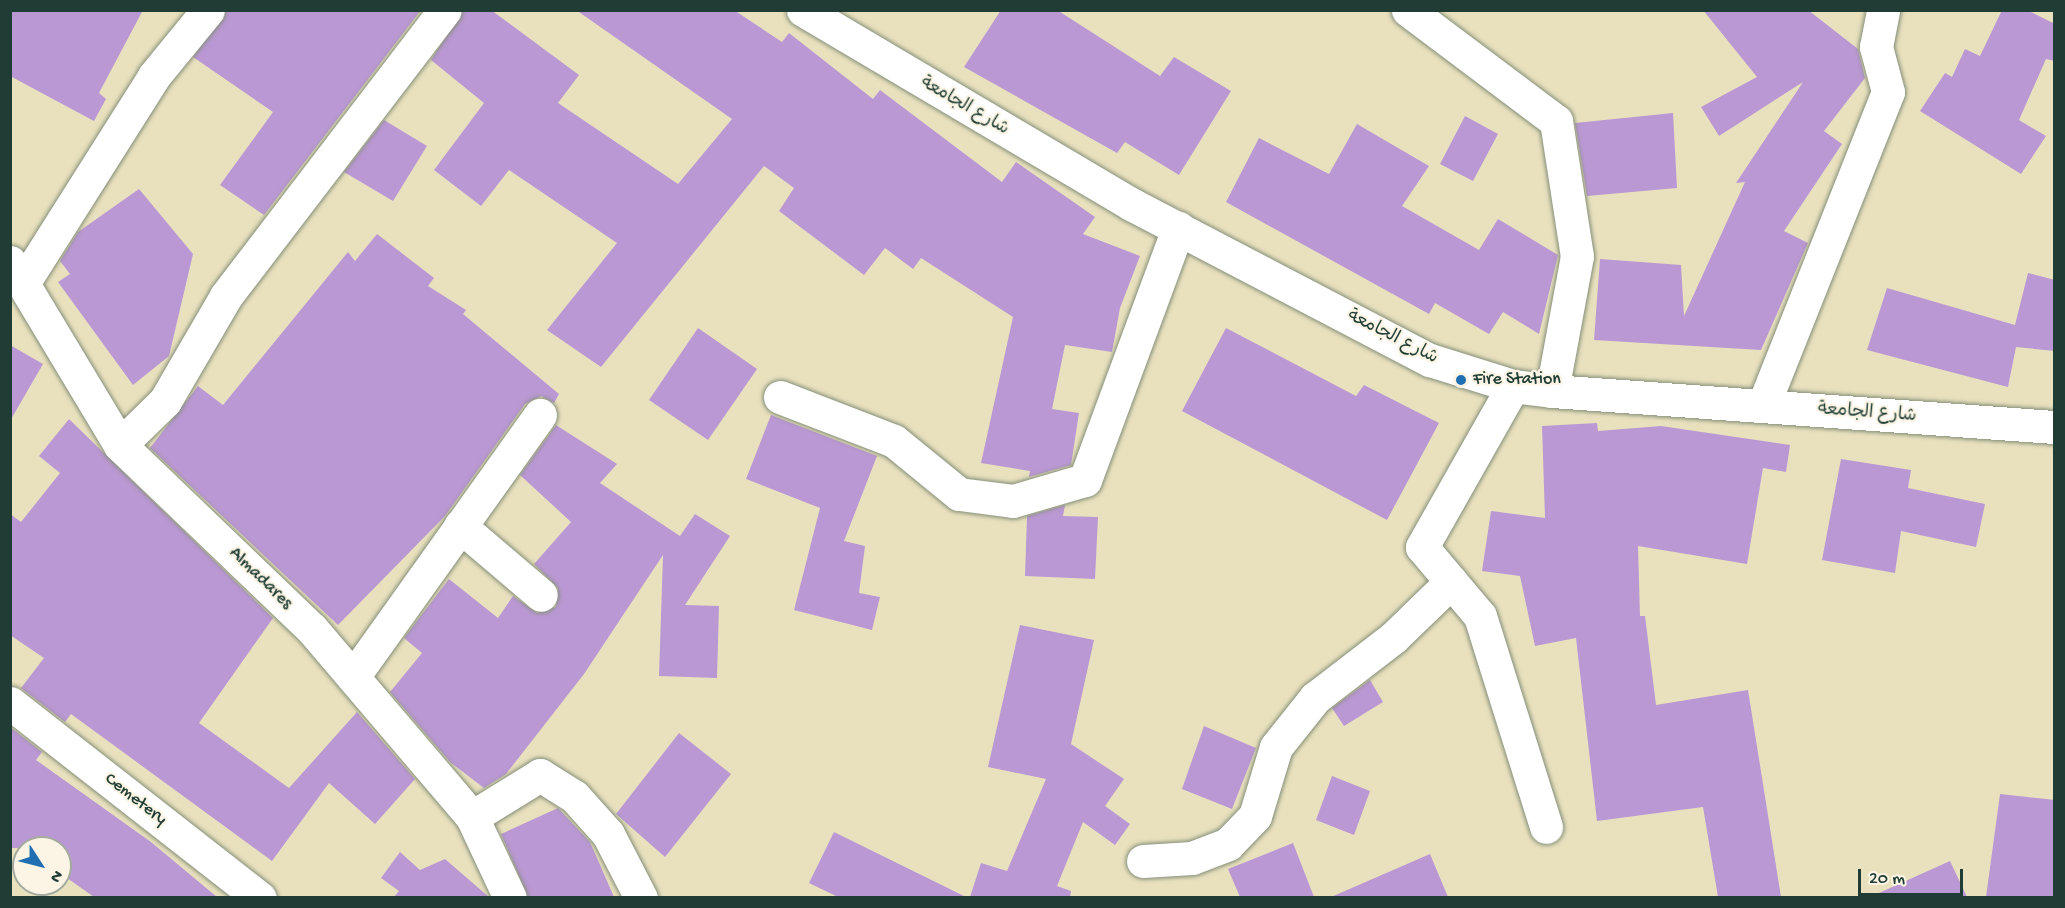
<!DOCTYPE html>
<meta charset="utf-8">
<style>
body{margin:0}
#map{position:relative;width:2065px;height:908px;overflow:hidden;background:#e9e1be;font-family:"Gochi Hand","Playpen Sans Arabic",sans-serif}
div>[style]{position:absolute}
.building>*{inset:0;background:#ba98d4}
.roads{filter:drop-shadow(0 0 2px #848f79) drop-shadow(0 0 2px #848f79)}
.minor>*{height:33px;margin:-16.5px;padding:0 16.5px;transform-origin:16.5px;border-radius:16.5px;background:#fff}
.major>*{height:33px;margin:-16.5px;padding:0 16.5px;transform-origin:16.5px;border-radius:16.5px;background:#fff}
.dots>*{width:16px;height:16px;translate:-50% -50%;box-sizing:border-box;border:3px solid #fcf5e5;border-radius:50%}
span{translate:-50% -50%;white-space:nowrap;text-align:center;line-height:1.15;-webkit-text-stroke:4.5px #fcf5e5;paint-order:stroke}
.street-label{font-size:18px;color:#1f3d34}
.poi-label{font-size:18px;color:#1f3d34}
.left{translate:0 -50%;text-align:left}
.frame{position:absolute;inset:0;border:12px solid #1f3d34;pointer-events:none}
.north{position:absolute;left:12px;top:836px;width:60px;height:60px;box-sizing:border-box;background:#fcf5e5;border:2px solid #a4ab9e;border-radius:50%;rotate:126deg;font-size:16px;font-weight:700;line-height:24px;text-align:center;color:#1f3d34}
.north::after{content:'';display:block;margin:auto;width:21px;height:27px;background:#1f6fb2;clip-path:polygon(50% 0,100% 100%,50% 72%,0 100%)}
.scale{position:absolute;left:1858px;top:869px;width:105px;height:27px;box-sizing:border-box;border:3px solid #1f3d34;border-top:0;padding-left:8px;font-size:18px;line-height:21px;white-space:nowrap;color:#1f3d34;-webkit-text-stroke:4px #fcf5e5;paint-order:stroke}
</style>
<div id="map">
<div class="building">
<i style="clip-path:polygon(10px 10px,143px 10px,99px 93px,106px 99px,94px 121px,10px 76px)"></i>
<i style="clip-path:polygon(226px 10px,421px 10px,264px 215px,220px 185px,273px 112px,193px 57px)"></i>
<i style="clip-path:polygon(463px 10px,491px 10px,579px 75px,558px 103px,678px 184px,732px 119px,576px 10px,734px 10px,782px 42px,789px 33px,873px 99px,880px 90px,1002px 182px,1016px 162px,1095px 217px,1083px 234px,1140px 256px,1120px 308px,1112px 352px,1065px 345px,1052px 409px,1079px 413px,1071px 465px,1029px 477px,1030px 471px,981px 463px,1013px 317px,921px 258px,913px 269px,885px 248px,864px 275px,779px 211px,794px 188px,764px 166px,601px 367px,547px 330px,617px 243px,509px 170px,481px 206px,434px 170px,484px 103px,431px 60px)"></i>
<i style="clip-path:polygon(1001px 10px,1057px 10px,1160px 76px,1174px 57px,1231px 91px,1179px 175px,1125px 142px,1117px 153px,964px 67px)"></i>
<i style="clip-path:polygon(1703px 10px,1808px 10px,1858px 49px,1865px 78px,1824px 131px,1842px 144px,1784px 231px,1808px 243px,1761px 350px,1594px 340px,1600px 259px,1681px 265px,1684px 316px,1745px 182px,1736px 183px,1803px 82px,1719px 136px,1701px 107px,1757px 77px)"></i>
<i style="clip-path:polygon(2002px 10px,2027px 10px,2055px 24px,2055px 61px,2046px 59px,2019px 120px,2046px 136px,2021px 174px,1920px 111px,1945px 73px,1952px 77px,1965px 49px,1980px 56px)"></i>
<i style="clip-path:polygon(1673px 113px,1677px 188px,1587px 196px,1575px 123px)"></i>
<i style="clip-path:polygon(1465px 116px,1498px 134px,1473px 181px,1440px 164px)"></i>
<i style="clip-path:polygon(384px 120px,427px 146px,393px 201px,344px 172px)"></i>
<i style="clip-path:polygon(1357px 124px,1429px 166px,1402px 206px,1479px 250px,1498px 219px,1558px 255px,1539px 334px,1503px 312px,1489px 334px,1435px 303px,1429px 314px,1226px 202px,1259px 138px,1329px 174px)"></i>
<i style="clip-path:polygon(139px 189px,193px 254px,169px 356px,133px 385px,58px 282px,70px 274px,60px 261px,78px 232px)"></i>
<i style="clip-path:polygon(377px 234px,434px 278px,428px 286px,466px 310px,463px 314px,559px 394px,554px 403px,541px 396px,525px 404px,445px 516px,338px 625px,150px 448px,198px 386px,223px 405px,348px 252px,355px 261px)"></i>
<i style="clip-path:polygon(2028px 273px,2055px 280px,2055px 351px,2016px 347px,2008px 387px,1867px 350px,1887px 288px,2015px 325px)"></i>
<i style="clip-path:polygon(698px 328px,757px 369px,708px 440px,649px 400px)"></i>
<i style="clip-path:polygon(1226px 328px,1356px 396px,1364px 385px,1439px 423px,1387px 520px,1182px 411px)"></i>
<i style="clip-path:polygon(10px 345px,43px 364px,10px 421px)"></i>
<i style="clip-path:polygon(771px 415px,877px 456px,844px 541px,865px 546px,859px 593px,880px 597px,872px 630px,794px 610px,820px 508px,746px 479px)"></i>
<i style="clip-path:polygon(69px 419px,273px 618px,199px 723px,289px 788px,357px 712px,415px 779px,375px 824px,329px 783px,272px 861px,71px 714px,65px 722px,21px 688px,44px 658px,10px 635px,10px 514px,21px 522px,60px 473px,39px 456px)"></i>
<i style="clip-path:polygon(1597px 423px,1598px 431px,1661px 426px,1790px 445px,1786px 472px,1763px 468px,1747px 564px,1638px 546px,1640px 616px,1645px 616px,1656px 705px,1748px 690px,1781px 897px,1718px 897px,1703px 807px,1597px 821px,1576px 638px,1535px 646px,1520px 576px,1482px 571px,1491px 511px,1545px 518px,1542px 426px)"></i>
<i style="clip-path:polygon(556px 425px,617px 464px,600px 483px,680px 536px,695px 514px,730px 536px,685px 605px,719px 606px,717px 678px,659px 676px,663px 555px,584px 674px,506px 774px,484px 788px,450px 762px,390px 692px,422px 653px,404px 638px,449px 579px,498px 618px,513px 596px,537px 613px,556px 607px,558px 588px,534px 564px,571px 522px,520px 475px)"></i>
<i style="clip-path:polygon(1841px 459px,1911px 470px,1908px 488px,1985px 504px,1976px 547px,1901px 531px,1895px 573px,1822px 560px)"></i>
<i style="clip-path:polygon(1065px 505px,1063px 516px,1098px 517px,1095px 579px,1025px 576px,1027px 516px)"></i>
<i style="clip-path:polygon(1020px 625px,1094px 640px,1071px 744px,1124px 779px,1105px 806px,1130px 824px,1115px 845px,1083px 822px,1057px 886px,1071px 891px,1070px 897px,970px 897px,981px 863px,1007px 871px,1046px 779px,988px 767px)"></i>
<i style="clip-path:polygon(1370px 680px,1383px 702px,1344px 726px,1332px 708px)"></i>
<i style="clip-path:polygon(1204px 726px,1256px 748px,1232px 809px,1182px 789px)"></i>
<i style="clip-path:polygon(10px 727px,42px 752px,36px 760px,151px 842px,217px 897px,94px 897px,60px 873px,60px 848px,10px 848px)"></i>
<i style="clip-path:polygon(679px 733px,731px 774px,665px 857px,616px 814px)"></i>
<i style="clip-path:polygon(1332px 776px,1370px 791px,1354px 835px,1316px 820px)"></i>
<i style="clip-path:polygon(2000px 794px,2055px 800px,2055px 897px,1986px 897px)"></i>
<i style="clip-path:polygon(558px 808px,590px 842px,614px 897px,528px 897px,501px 834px)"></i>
<i style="clip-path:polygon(834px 832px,966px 897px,838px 897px,809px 883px)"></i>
<i style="clip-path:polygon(1293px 843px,1314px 897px,1240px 897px,1228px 869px)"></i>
<i style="clip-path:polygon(400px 852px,420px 870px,445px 859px,489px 897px,394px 897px,399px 891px,381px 878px)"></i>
<i style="clip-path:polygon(1430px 854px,1448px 897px,1331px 897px)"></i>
<i style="clip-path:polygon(1950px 861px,1967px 897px,1870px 897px)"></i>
</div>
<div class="roads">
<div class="minor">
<i style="left:1408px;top:10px;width:185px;rotate:36.9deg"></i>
<i style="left:1556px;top:121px;width:137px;rotate:81.2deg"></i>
<i style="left:1577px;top:256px;width:137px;rotate:100.5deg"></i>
<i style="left:10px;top:262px;width:214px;rotate:59deg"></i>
<i style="left:120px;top:445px;width:266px;rotate:43.8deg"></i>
<i style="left:312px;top:629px;width:247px;rotate:49.6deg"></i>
<i style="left:472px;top:817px;width:89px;rotate:64.9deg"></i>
<i style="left:24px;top:282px;width:244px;rotate:-57.7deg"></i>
<i style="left:154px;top:76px;width:85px;rotate:-50.7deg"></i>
<i style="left:1513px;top:386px;width:185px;rotate:119.5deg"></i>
<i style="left:1422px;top:547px;width:90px;rotate:50deg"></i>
<i style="left:1480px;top:616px;width:221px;rotate:72.6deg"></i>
<i style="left:780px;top:397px;width:122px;rotate:21.1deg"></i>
<i style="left:894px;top:441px;width:84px;rotate:39.2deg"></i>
<i style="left:959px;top:494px;width:54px;rotate:7.4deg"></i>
<i style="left:1013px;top:501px;width:75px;rotate:-16.3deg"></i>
<i style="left:1085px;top:480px;width:269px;rotate:-69.7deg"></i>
<i style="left:1763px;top:406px;width:338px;rotate:-68.3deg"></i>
<i style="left:1888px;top:92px;width:47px;rotate:-104.9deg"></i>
<i style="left:1876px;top:47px;width:38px;rotate:-79deg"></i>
<i style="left:120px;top:445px;width:63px;rotate:-44.4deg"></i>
<i style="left:165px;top:401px;width:121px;rotate:-59.8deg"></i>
<i style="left:226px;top:296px;width:360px;rotate:-52.6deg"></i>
<i style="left:460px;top:526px;width:106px;rotate:40.4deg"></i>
<i style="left:353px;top:677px;width:322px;rotate:-54.5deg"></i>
<i style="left:10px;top:703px;width:317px;rotate:38deg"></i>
<i style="left:472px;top:817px;width:80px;rotate:-31.7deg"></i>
<i style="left:540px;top:775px;width:40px;rotate:32deg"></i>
<i style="left:574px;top:796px;width:51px;rotate:48.2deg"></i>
<i style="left:608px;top:834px;width:72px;rotate:62.7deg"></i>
<i style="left:1143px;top:861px;width:49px;rotate:-3.5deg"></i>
<i style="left:1192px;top:858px;width:39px;rotate:-21deg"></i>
<i style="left:1228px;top:844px;width:39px;rotate:-46deg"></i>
<i style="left:1255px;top:816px;width:72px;rotate:-73.1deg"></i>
<i style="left:1276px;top:747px;width:63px;rotate:-51.5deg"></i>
<i style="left:1315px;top:698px;width:98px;rotate:-37.6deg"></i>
<i style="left:1393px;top:638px;width:81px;rotate:-44deg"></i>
</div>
<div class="major">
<i style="left:803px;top:10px;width:381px;rotate:30.6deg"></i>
<i style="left:1131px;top:204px;width:337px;rotate:27.6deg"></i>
<i style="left:1430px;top:360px;width:87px;rotate:17.4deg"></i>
<i style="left:1513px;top:386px;width:39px;rotate:7deg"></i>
<i style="left:1552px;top:391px;width:503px;rotate:4.1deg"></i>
</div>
</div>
<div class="dots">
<i style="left:1461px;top:380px;background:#1f6fb2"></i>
</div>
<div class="street-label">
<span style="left:964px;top:107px;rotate:30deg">شارع الجامعة</span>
<span style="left:1392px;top:338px;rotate:27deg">شارع الجامعة</span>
<span style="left:1867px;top:414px;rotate:4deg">شارع الجامعة</span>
<span style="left:260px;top:579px;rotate:44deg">Almadares</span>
<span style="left:135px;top:800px;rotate:38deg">Cemetery</span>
</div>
<div class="poi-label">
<span class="left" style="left:1473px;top:380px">Fire Station</span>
</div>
<div class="frame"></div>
<div class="north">N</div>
<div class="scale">20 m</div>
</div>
